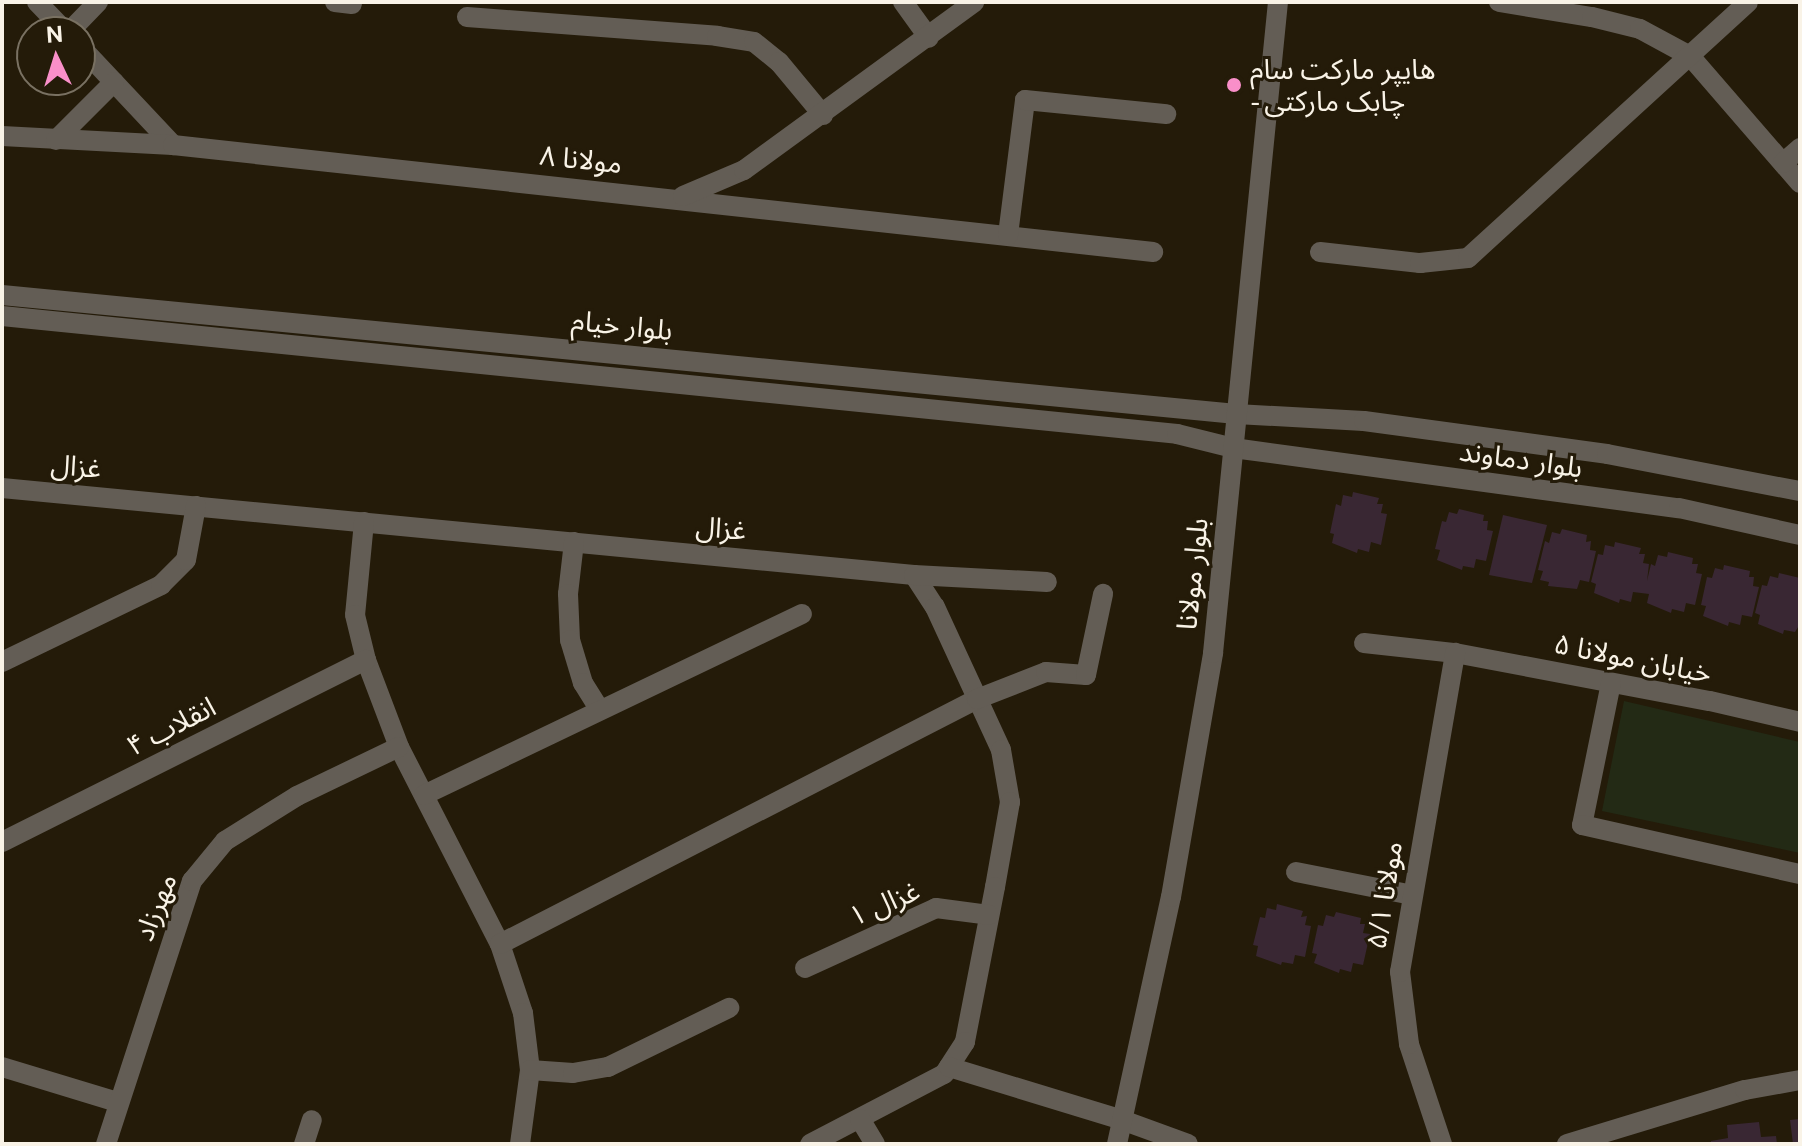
<!DOCTYPE html>
<meta charset="utf-8">
<style>
body{margin:0}
#map{position:relative;width:1802px;height:1146px;overflow:hidden;background:#241b09;font-family:"Public Sans","Noto Sans Arabic",sans-serif}
div>[style]{position:absolute}
.green>*{inset:0;background:#232a15}
.building>*{inset:0;background:#392733}
.minor>*{height:20px;margin:-10px;padding:0 10px;transform-origin:10px;border-radius:10px;background:#635d55}
.tertiary>*{height:20px;margin:-10px;padding:0 10px;transform-origin:10px;border-radius:10px;background:#635d55}
.dots>*{width:22px;height:22px;translate:-50% -50%;box-sizing:border-box;border:4px solid #241b09;border-radius:50%}
span{translate:-50% -50%;white-space:nowrap;text-align:center;line-height:1.15;-webkit-text-stroke:6px #241b09;paint-order:stroke}
.poi-label{font-size:28px;color:#f9f3e7}
.left{translate:0 -50%;text-align:left}
.street-label{font-size:28px;color:#f9f3e7}
.frame{position:absolute;inset:0;border:4px solid #f9f3e7;pointer-events:none}
.north{position:absolute;left:16px;top:16px;width:80px;height:80px;box-sizing:border-box;background:#241b09;border:2px solid #797162;border-radius:50%;rotate:356deg;font-size:22px;font-weight:700;line-height:32px;text-align:center;color:#f9f3e7}
.north::after{content:'';display:block;margin:auto;width:28px;height:36px;background:#f98fc9;clip-path:polygon(50% 0,100% 100%,50% 72%,0 100%)}
</style>
<div id="map">
<div class="green">
<i style="clip-path:polygon(1624px 701px,1800px 742px,1800px 853px,1602px 811px)"></i>
</div>
<div class="building">
<i style="clip-path:polygon(1353px 492px,1379px 498px,1377px 504px,1383px 504px,1381px 513px,1387px 514px,1381px 545px,1371px 542px,1369px 552px,1358px 549px,1357px 553px,1332px 543px,1334px 534px,1330px 533px,1336px 504px,1341px 506px,1343px 495px,1352px 497px)"></i>
<i style="clip-path:polygon(1459px 509px,1484px 515px,1483px 521px,1488px 521px,1487px 530px,1493px 531px,1486px 561px,1476px 559px,1474px 568px,1463px 566px,1462px 570px,1437px 560px,1440px 550px,1435px 549px,1442px 521px,1446px 522px,1449px 512px,1457px 514px)"></i>
<i style="clip-path:polygon(1503px 515px,1547px 525px,1532px 583px,1489px 575px)"></i>
<i style="clip-path:polygon(1562px 529px,1587px 535px,1586px 542px,1591px 541px,1590px 550px,1596px 551px,1589px 582px,1580px 580px,1577px 589px,1548px 586px,1549px 582px,1540px 580px,1543px 571px,1538px 570px,1545px 541px,1549px 543px,1552px 532px,1560px 534px)"></i>
<i style="clip-path:polygon(1615px 542px,1641px 548px,1639px 554px,1645px 554px,1643px 563px,1649px 564px,1647px 581px,1651px 564px,1655px 566px,1658px 555px,1667px 557px,1668px 552px,1693px 558px,1692px 564px,1698px 564px,1696px 573px,1702px 574px,1695px 605px,1686px 603px,1684px 612px,1672px 609px,1671px 613px,1647px 603px,1649px 594px,1633px 592px,1631px 602px,1620px 599px,1619px 603px,1594px 593px,1596px 584px,1591px 582px,1598px 554px,1603px 555px,1605px 545px,1614px 547px)"></i>
<i style="clip-path:polygon(1724px 565px,1750px 571px,1749px 577px,1754px 577px,1753px 586px,1759px 587px,1752px 617px,1742px 615px,1740px 625px,1729px 622px,1728px 626px,1703px 616px,1706px 606px,1701px 605px,1707px 577px,1712px 578px,1715px 568px,1723px 570px)"></i>
<i style="clip-path:polygon(1779px 573px,1800px 578px,1800px 624px,1795px 632px,1784px 630px,1783px 634px,1758px 624px,1760px 615px,1755px 613px,1762px 585px,1767px 586px,1770px 576px,1778px 578px)"></i>
<i style="clip-path:polygon(1277px 904px,1303px 911px,1301px 917px,1307px 916px,1305px 925px,1311px 926px,1305px 957px,1295px 955px,1293px 964px,1282px 962px,1281px 965px,1256px 956px,1258px 946px,1253px 945px,1260px 917px,1265px 918px,1267px 908px,1276px 910px)"></i>
<i style="clip-path:polygon(1336px 912px,1361px 918px,1360px 924px,1365px 924px,1363px 933px,1370px 934px,1363px 965px,1353px 963px,1351px 972px,1340px 969px,1339px 973px,1314px 963px,1317px 954px,1312px 953px,1318px 925px,1323px 926px,1326px 915px,1334px 917px)"></i>
<i style="clip-path:polygon(1800px 1119px,1800px 1144px,1793px 1144px,1790px 1120px)"></i>
<i style="clip-path:polygon(1759px 1122px,1761px 1137px,1776px 1136px,1777px 1144px,1711px 1144px,1711px 1141px,1728px 1138px,1727px 1125px)"></i>
</div>
<div class="minor">
<i style="left:37px;top:2px;width:42px;rotate:46deg"></i>
<i style="left:335px;top:2px;width:17px;rotate:7deg"></i>
<i style="left:903px;top:2px;width:44px;rotate:54.2deg"></i>
<i style="left:1499px;top:2px;width:94px;rotate:9.2deg"></i>
<i style="left:1592px;top:17px;width:49px;rotate:14deg"></i>
<i style="left:1640px;top:29px;width:57px;rotate:28.4deg"></i>
<i style="left:1690px;top:56px;width:168px;rotate:49.1deg"></i>
<i style="left:467px;top:17px;width:251px;rotate:4.3deg"></i>
<i style="left:717px;top:36px;width:37px;rotate:9deg"></i>
<i style="left:754px;top:42px;width:32px;rotate:39deg"></i>
<i style="left:779px;top:62px;width:69px;rotate:50.3deg"></i>
<i style="left:69px;top:32px;width:42px;rotate:-46deg"></i>
<i style="left:80px;top:46px;width:136px;rotate:46.8deg"></i>
<i style="left:2px;top:136px;width:171px;rotate:3deg"></i>
<i style="left:173px;top:145px;width:986px;rotate:6.23deg"></i>
<i style="left:56px;top:140px;width:82px;rotate:-45deg"></i>
<i style="left:1783px;top:163px;width:23px;rotate:-41deg"></i>
<i style="left:683px;top:196px;width:66px;rotate:-23.1deg"></i>
<i style="left:744px;top:170px;width:285px;rotate:-36.1deg"></i>
<i style="left:1008px;top:235px;width:136px;rotate:-82.8deg"></i>
<i style="left:1025px;top:100px;width:142px;rotate:5.7deg"></i>
<i style="left:1320px;top:252px;width:101px;rotate:6.3deg"></i>
<i style="left:1420px;top:263px;width:48px;rotate:-5.9deg"></i>
<i style="left:1468px;top:258px;width:379px;rotate:-42.4deg"></i>
<i style="left:2px;top:488px;width:916px;rotate:5.45deg"></i>
<i style="left:914px;top:575px;width:38px;rotate:57deg"></i>
<i style="left:935px;top:607px;width:157px;rotate:65.2deg"></i>
<i style="left:1001px;top:750px;width:53px;rotate:80.2deg"></i>
<i style="left:1010px;top:802px;width:86px;rotate:100deg"></i>
<i style="left:995px;top:887px;width:158px;rotate:101deg"></i>
<i style="left:965px;top:1042px;width:38px;rotate:123deg"></i>
<i style="left:944px;top:1074px;width:151px;rotate:152.4deg"></i>
<i style="left:364px;top:522px;width:93px;rotate:95.5deg"></i>
<i style="left:355px;top:615px;width:46px;rotate:76.3deg"></i>
<i style="left:366px;top:660px;width:93px;rotate:69.2deg"></i>
<i style="left:399px;top:747px;width:221px;rotate:62.9deg"></i>
<i style="left:500px;top:944px;width:73px;rotate:71.6deg"></i>
<i style="left:523px;top:1013px;width:57px;rotate:83deg"></i>
<i style="left:530px;top:1070px;width:75px;rotate:97.7deg"></i>
<i style="left:574px;top:542px;width:52px;rotate:96.6deg"></i>
<i style="left:568px;top:594px;width:46px;rotate:87.5deg"></i>
<i style="left:570px;top:640px;width:45px;rotate:73.2deg"></i>
<i style="left:583px;top:683px;width:32px;rotate:58deg"></i>
<i style="left:914px;top:575px;width:133px;rotate:3deg"></i>
<i style="left:1364px;top:643px;width:92px;rotate:6.3deg"></i>
<i style="left:1455px;top:653px;width:259px;rotate:10.7deg"></i>
<i style="left:1710px;top:701px;width:92px;rotate:13.1deg"></i>
<i style="left:2px;top:662px;width:177px;rotate:-25.8deg"></i>
<i style="left:161px;top:585px;width:35px;rotate:-45deg"></i>
<i style="left:186px;top:560px;width:55px;rotate:-79.5deg"></i>
<i style="left:1611px;top:683px;width:145px;rotate:101.5deg"></i>
<i style="left:1582px;top:825px;width:223px;rotate:12.7deg"></i>
<i style="left:424px;top:795px;width:419px;rotate:-25.6deg"></i>
<i style="left:2px;top:842px;width:407px;rotate:-26.6deg"></i>
<i style="left:1296px;top:872px;width:118px;rotate:11.2deg"></i>
<i style="left:500px;top:944px;width:536px;rotate:-27.19deg"></i>
<i style="left:977px;top:699px;width:74px;rotate:-21.4deg"></i>
<i style="left:1046px;top:672px;width:40px;rotate:4.3deg"></i>
<i style="left:1086px;top:675px;width:83px;rotate:-78.1deg"></i>
<i style="left:805px;top:968px;width:144px;rotate:-24.6deg"></i>
<i style="left:936px;top:908px;width:53px;rotate:7.5deg"></i>
<i style="left:2px;top:1067px;width:120px;rotate:16.9deg"></i>
<i style="left:949px;top:1067px;width:181px;rotate:17deg"></i>
<i style="left:1122px;top:1120px;width:70px;rotate:20deg"></i>
<i style="left:530px;top:1070px;width:43px;rotate:4deg"></i>
<i style="left:573px;top:1073px;width:36px;rotate:-10deg"></i>
<i style="left:608px;top:1067px;width:135px;rotate:-26deg"></i>
<i style="left:860px;top:1119px;width:29px;rotate:59deg"></i>
<i style="left:106px;top:1144px;width:277px;rotate:-71.9deg"></i>
<i style="left:192px;top:881px;width:52px;rotate:-50.5deg"></i>
<i style="left:225px;top:841px;width:85px;rotate:-32deg"></i>
<i style="left:297px;top:796px;width:113px;rotate:-25.7deg"></i>
<i style="left:304px;top:1144px;width:25px;rotate:-72deg"></i>
<i style="left:1442px;top:1144px;width:105px;rotate:-108.3deg"></i>
<i style="left:1409px;top:1044px;width:73px;rotate:-97.1deg"></i>
<i style="left:1400px;top:972px;width:324px;rotate:-80.2deg"></i>
<i style="left:1567px;top:1144px;width:186px;rotate:-16.9deg"></i>
<i style="left:1745px;top:1090px;width:56px;rotate:-10.3deg"></i>
</div>
<div class="tertiary">
<i style="left:2px;top:295px;width:1240px;rotate:5.51deg"></i>
<i style="left:1236px;top:414px;width:128px;rotate:3.1deg"></i>
<i style="left:1364px;top:421px;width:245px;rotate:7.7deg"></i>
<i style="left:1607px;top:454px;width:197px;rotate:10.9deg"></i>
<i style="left:2px;top:316px;width:1181px;rotate:5.73deg"></i>
<i style="left:1177px;top:434px;width:58px;rotate:14deg"></i>
<i style="left:1233px;top:448px;width:450px;rotate:7.7deg"></i>
<i style="left:1679px;top:508px;width:124px;rotate:12.6deg"></i>
<i style="left:1117px;top:1144px;width:253px;rotate:-77.7deg"></i>
<i style="left:1171px;top:897px;width:248px;rotate:-80.2deg"></i>
<i style="left:1213px;top:653px;width:654px;rotate:-84.3deg"></i>
</div>
<div class="dots">
<i style="left:1234px;top:85px;background:#f98fc9"></i>
</div>
<div class="poi-label">
<span class="left" style="left:1250px;top:85px">هایپر مارکت سام<br>- چابک مارکتی</span>
</div>
<div class="street-label">
<span style="left:581px;top:159px;rotate:6deg">مولانا ۸</span>
<span style="left:622px;top:325px;rotate:6deg">بلوار خیام</span>
<span style="left:1521px;top:459px;rotate:8deg">بلوار دماوند</span>
<span style="left:76px;top:466px;rotate:5deg">غزال</span>
<span style="left:721px;top:528px;rotate:5deg">غزال</span>
<span style="left:1192px;top:574px;rotate:-84deg">بلوار مولانا</span>
<span style="left:1633px;top:658px;rotate:11deg">خیابان مولانا ۵</span>
<span style="left:171px;top:726px;rotate:-27deg">انقلاب ۴</span>
<span style="left:1384px;top:895px;rotate:-81deg">مولانا ۵/۱</span>
<span style="left:884px;top:903px;rotate:-23deg">غزال ۱</span>
<span style="left:155px;top:907px;rotate:-68deg">مهرزاد</span>
</div>
<div class="frame"></div>
<div class="north">N</div>
</div>
